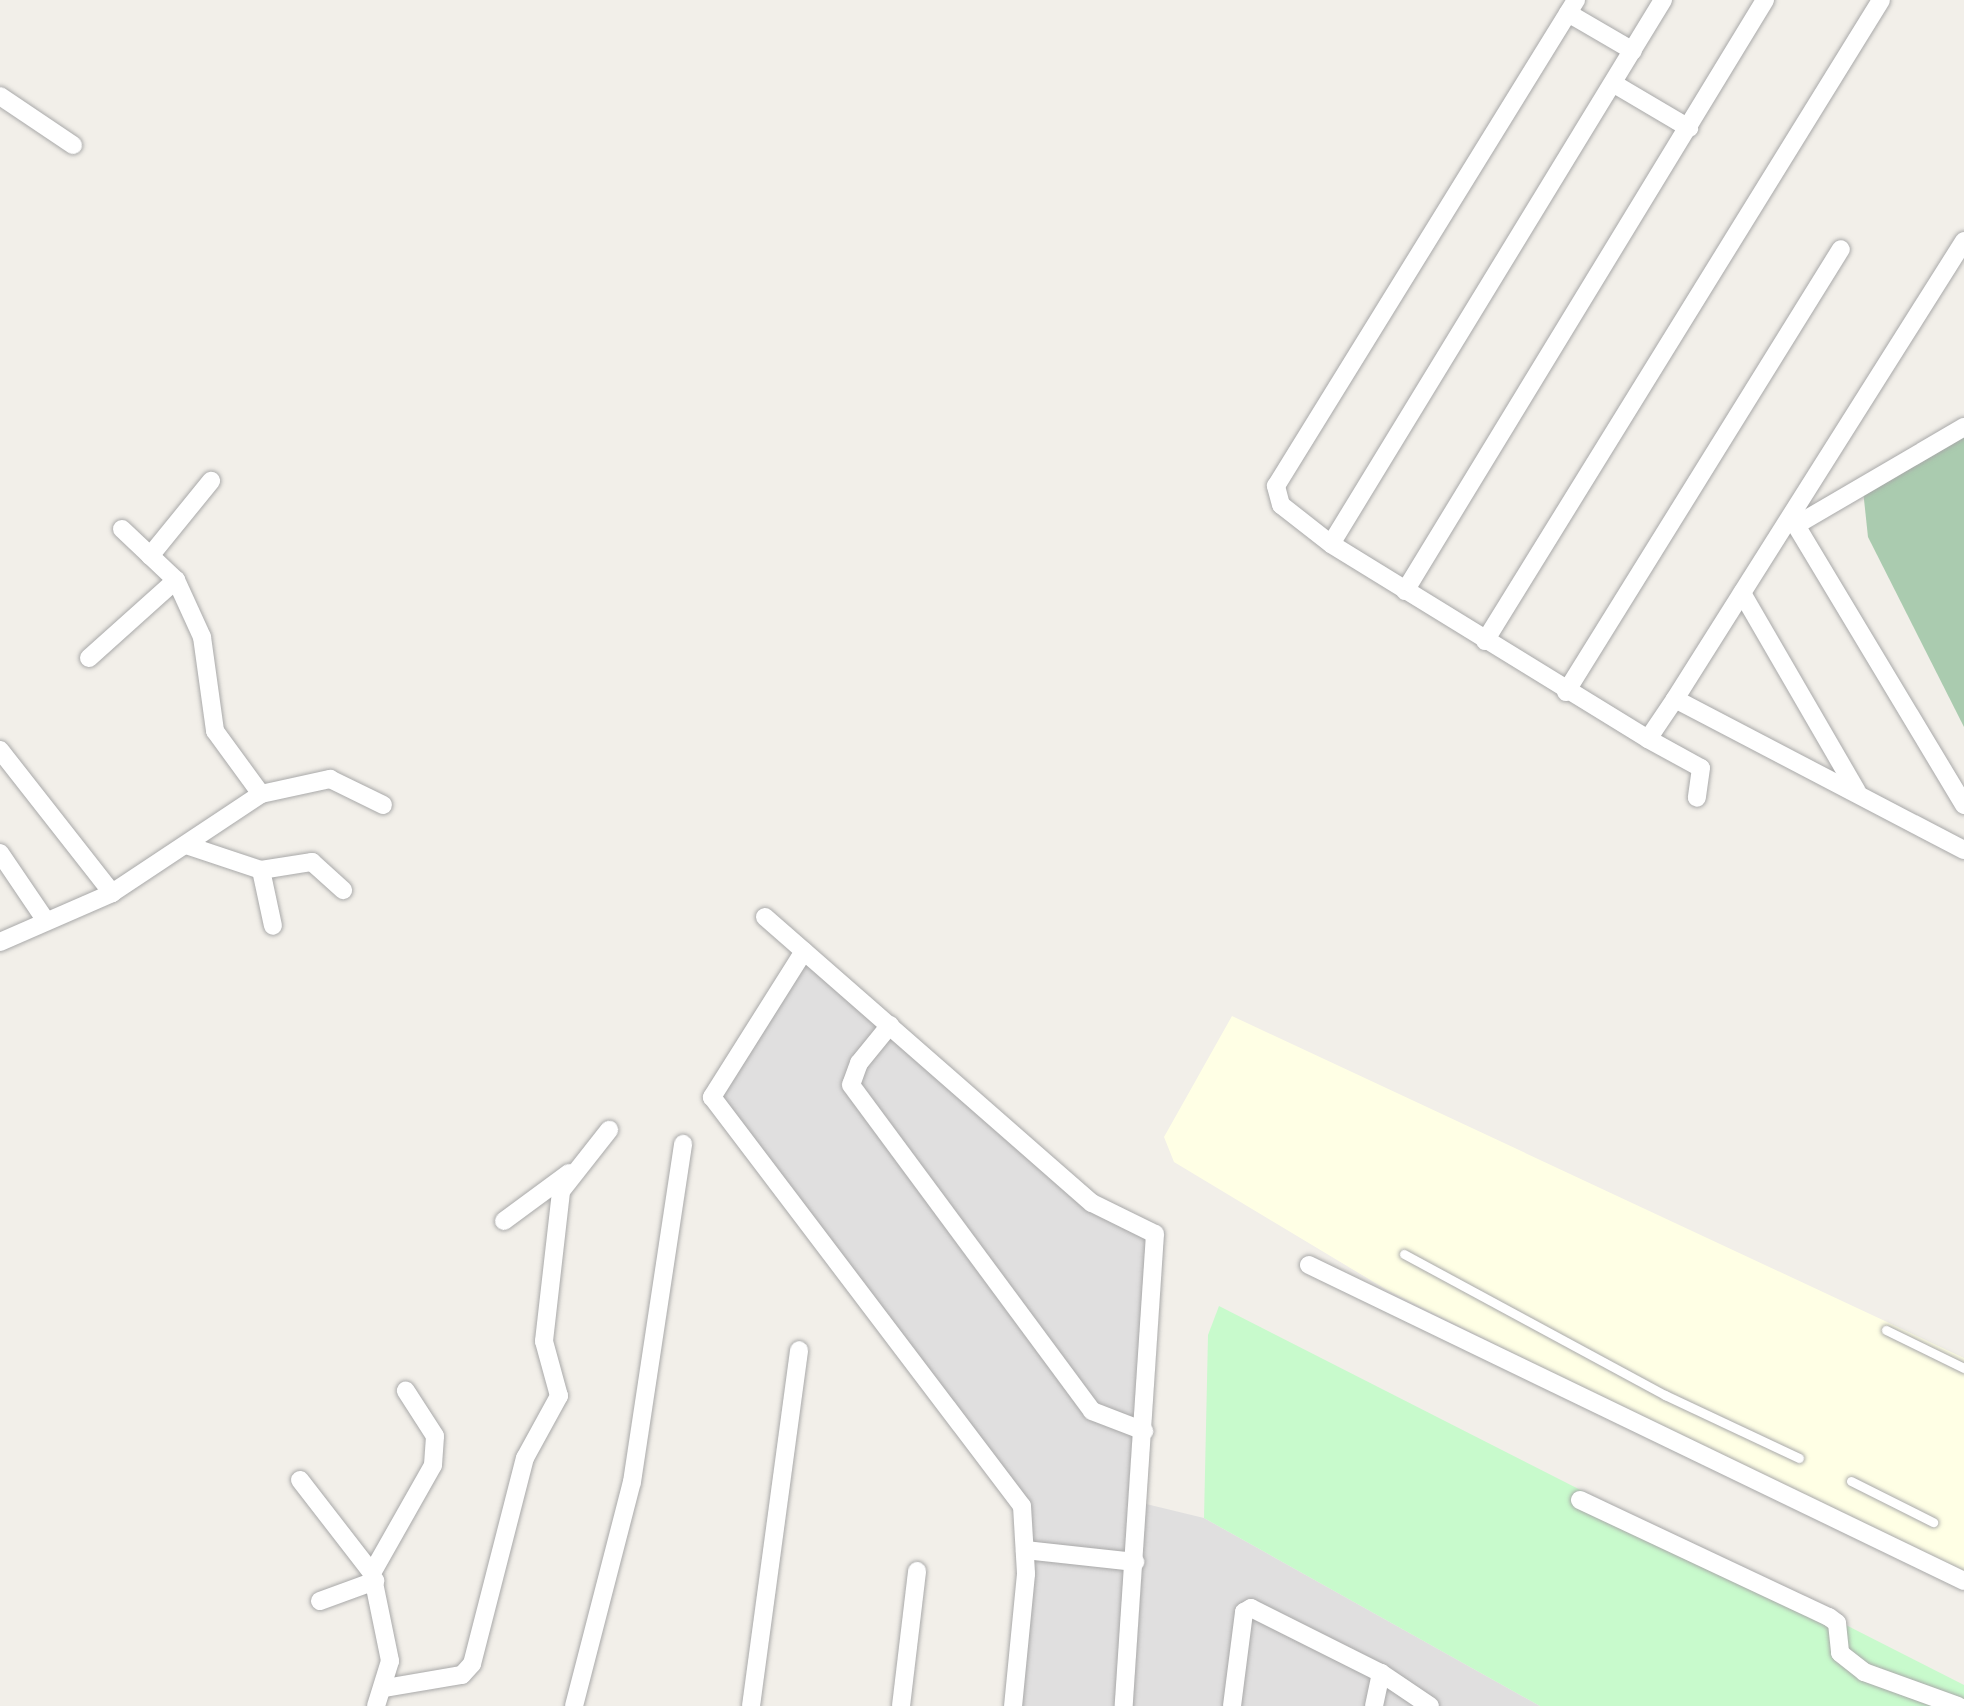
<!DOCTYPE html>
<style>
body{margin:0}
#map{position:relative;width:1964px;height:1706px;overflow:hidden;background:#f2efe9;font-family:Ubuntu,sans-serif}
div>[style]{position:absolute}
.residential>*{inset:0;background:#e0dfdf}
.education>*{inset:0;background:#ffffe5}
.cemetery>*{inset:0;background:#aacbaf}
.park>*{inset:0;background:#c8facc}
.roads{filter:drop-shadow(0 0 2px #a9a9a9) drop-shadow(0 0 2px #a9a9a9)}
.lane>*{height:9px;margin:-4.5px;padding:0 4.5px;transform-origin:4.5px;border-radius:4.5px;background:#fff}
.street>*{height:18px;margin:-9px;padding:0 9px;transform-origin:9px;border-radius:9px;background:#fff}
span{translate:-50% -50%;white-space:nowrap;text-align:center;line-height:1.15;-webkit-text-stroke:9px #fff;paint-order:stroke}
</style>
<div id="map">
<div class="residential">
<i style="clip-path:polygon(807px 953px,1092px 1203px,1136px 1227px,1165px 1231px,1142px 1503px,1204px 1518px,1540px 1706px,1011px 1706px,1027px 1506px,716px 1097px)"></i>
</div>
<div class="education">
<i style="clip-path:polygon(1232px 1016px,1964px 1358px,1964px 1578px,1387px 1290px,1174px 1162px,1164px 1137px)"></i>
</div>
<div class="cemetery">
<i style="clip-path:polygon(1964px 434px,1964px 727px,1868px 537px,1863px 490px)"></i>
</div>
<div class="park">
<i style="clip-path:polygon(1219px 1306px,1964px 1685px,1964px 1706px,1540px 1706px,1204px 1518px,1208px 1335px)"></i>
</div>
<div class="roads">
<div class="lane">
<i style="left:1404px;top:1254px;width:297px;rotate:28.4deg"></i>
<i style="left:1665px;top:1395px;width:148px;rotate:25.2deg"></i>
<i style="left:1886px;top:1330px;width:87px;rotate:26deg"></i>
<i style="left:1851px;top:1481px;width:92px;rotate:26.6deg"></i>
</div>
<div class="street">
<i style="left:1663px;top:0;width:637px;rotate:121.4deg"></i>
<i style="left:1331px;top:544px;width:372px;rotate:31.6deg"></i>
<i style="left:1648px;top:739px;width:48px;rotate:-56deg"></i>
<i style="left:1568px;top:13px;width:75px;rotate:30.3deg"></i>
<i style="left:1616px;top:85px;width:85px;rotate:30.5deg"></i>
<i style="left:0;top:96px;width:88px;rotate:33.9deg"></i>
<i style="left:1964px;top:241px;width:542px;rotate:122.25deg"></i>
<i style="left:1675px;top:699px;width:326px;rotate:27.6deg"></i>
<i style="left:1791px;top:517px;width:336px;rotate:59deg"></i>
<i style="left:1798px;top:524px;width:192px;rotate:-30.3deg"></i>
<i style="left:122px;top:529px;width:74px;rotate:43.4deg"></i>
<i style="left:176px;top:580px;width:63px;rotate:65.5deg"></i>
<i style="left:202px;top:637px;width:95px;rotate:82.1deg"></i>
<i style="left:215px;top:731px;width:78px;rotate:53.9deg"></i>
<i style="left:1331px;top:544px;width:63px;rotate:-142deg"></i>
<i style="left:1281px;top:505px;width:20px;rotate:-105deg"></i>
<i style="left:1276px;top:486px;width:571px;rotate:-58.31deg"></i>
<i style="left:150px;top:556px;width:97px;rotate:-50.9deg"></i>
<i style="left:1405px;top:591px;width:692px;rotate:-58.65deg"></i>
<i style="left:1742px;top:593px;width:229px;rotate:59.9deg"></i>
<i style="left:1485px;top:641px;width:753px;rotate:-58.29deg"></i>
<i style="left:89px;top:658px;width:117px;rotate:-41.9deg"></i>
<i style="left:1566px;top:692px;width:521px;rotate:-58.17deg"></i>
<i style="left:1648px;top:739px;width:60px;rotate:28.7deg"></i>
<i style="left:1701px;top:768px;width:30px;rotate:98deg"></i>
<i style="left:0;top:750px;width:182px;rotate:51.9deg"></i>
<i style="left:186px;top:845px;width:79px;rotate:18.4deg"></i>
<i style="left:261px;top:870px;width:52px;rotate:-8.9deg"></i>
<i style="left:312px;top:862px;width:42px;rotate:42.1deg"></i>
<i style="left:0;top:853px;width:82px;rotate:55.9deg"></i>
<i style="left:261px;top:870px;width:57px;rotate:77.9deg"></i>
<i style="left:765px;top:917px;width:434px;rotate:41.2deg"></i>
<i style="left:1092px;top:1203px;width:70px;rotate:26.2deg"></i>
<i style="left:1155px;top:1234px;width:473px;rotate:93.8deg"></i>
<i style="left:0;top:942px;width:122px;rotate:-23.6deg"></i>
<i style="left:112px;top:893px;width:179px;rotate:-33.6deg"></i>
<i style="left:261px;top:794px;width:71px;rotate:-12.3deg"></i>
<i style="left:330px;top:779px;width:59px;rotate:26.1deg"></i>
<i style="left:804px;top:951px;width:173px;rotate:122.2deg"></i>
<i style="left:712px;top:1097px;width:513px;rotate:52.84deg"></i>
<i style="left:1022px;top:1506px;width:68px;rotate:86.6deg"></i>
<i style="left:1026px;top:1574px;width:133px;rotate:95.6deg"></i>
<i style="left:890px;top:1025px;width:49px;rotate:129.2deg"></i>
<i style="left:859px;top:1063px;width:23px;rotate:110deg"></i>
<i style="left:851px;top:1085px;width:405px;rotate:53.5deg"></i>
<i style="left:1092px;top:1411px;width:56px;rotate:21deg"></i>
<i style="left:504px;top:1221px;width:81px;rotate:-36.4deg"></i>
<i style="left:1309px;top:1265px;width:727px;rotate:25.75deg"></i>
<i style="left:300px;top:1480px;width:118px;rotate:52.3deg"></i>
<i style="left:372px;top:1573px;width:90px;rotate:78.4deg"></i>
<i style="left:390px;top:1661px;width:47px;rotate:107.3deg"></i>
<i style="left:1580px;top:1500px;width:275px;rotate:25.2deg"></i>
<i style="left:1829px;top:1617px;width:10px;rotate:37deg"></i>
<i style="left:1837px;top:1623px;width:30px;rotate:84deg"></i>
<i style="left:1840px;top:1653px;width:31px;rotate:38deg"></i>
<i style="left:1864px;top:1672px;width:100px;rotate:19.9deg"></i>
<i style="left:1025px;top:1550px;width:111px;rotate:6.2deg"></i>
<i style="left:372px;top:1573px;width:124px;rotate:-60.5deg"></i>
<i style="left:433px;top:1465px;width:29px;rotate:-86deg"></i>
<i style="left:435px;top:1436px;width:54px;rotate:-122.8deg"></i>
<i style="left:320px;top:1601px;width:59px;rotate:-20deg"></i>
<i style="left:385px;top:1688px;width:78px;rotate:-9.6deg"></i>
<i style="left:462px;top:1675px;width:15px;rotate:-48deg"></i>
<i style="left:472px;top:1664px;width:213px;rotate:-75.6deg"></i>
<i style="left:525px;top:1458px;width:71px;rotate:-61.3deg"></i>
<i style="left:559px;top:1396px;width:57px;rotate:-105.3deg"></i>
<i style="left:544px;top:1341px;width:151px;rotate:-83.5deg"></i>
<i style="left:561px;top:1191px;width:78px;rotate:-51.8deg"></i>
<i style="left:574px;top:1706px;width:231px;rotate:-75.5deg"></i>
<i style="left:632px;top:1482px;width:342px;rotate:-81.4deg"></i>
<i style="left:751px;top:1706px;width:359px;rotate:-82.3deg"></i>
<i style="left:901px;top:1706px;width:136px;rotate:-83.2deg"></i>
<i style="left:1232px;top:1706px;width:95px;rotate:-82.7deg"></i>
<i style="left:1244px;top:1612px;width:8px;rotate:-30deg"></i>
<i style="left:1251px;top:1608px;width:145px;rotate:26.6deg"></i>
<i style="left:1381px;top:1673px;width:59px;rotate:34deg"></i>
<i style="left:1374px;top:1706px;width:34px;rotate:-78deg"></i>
</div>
</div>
</div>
